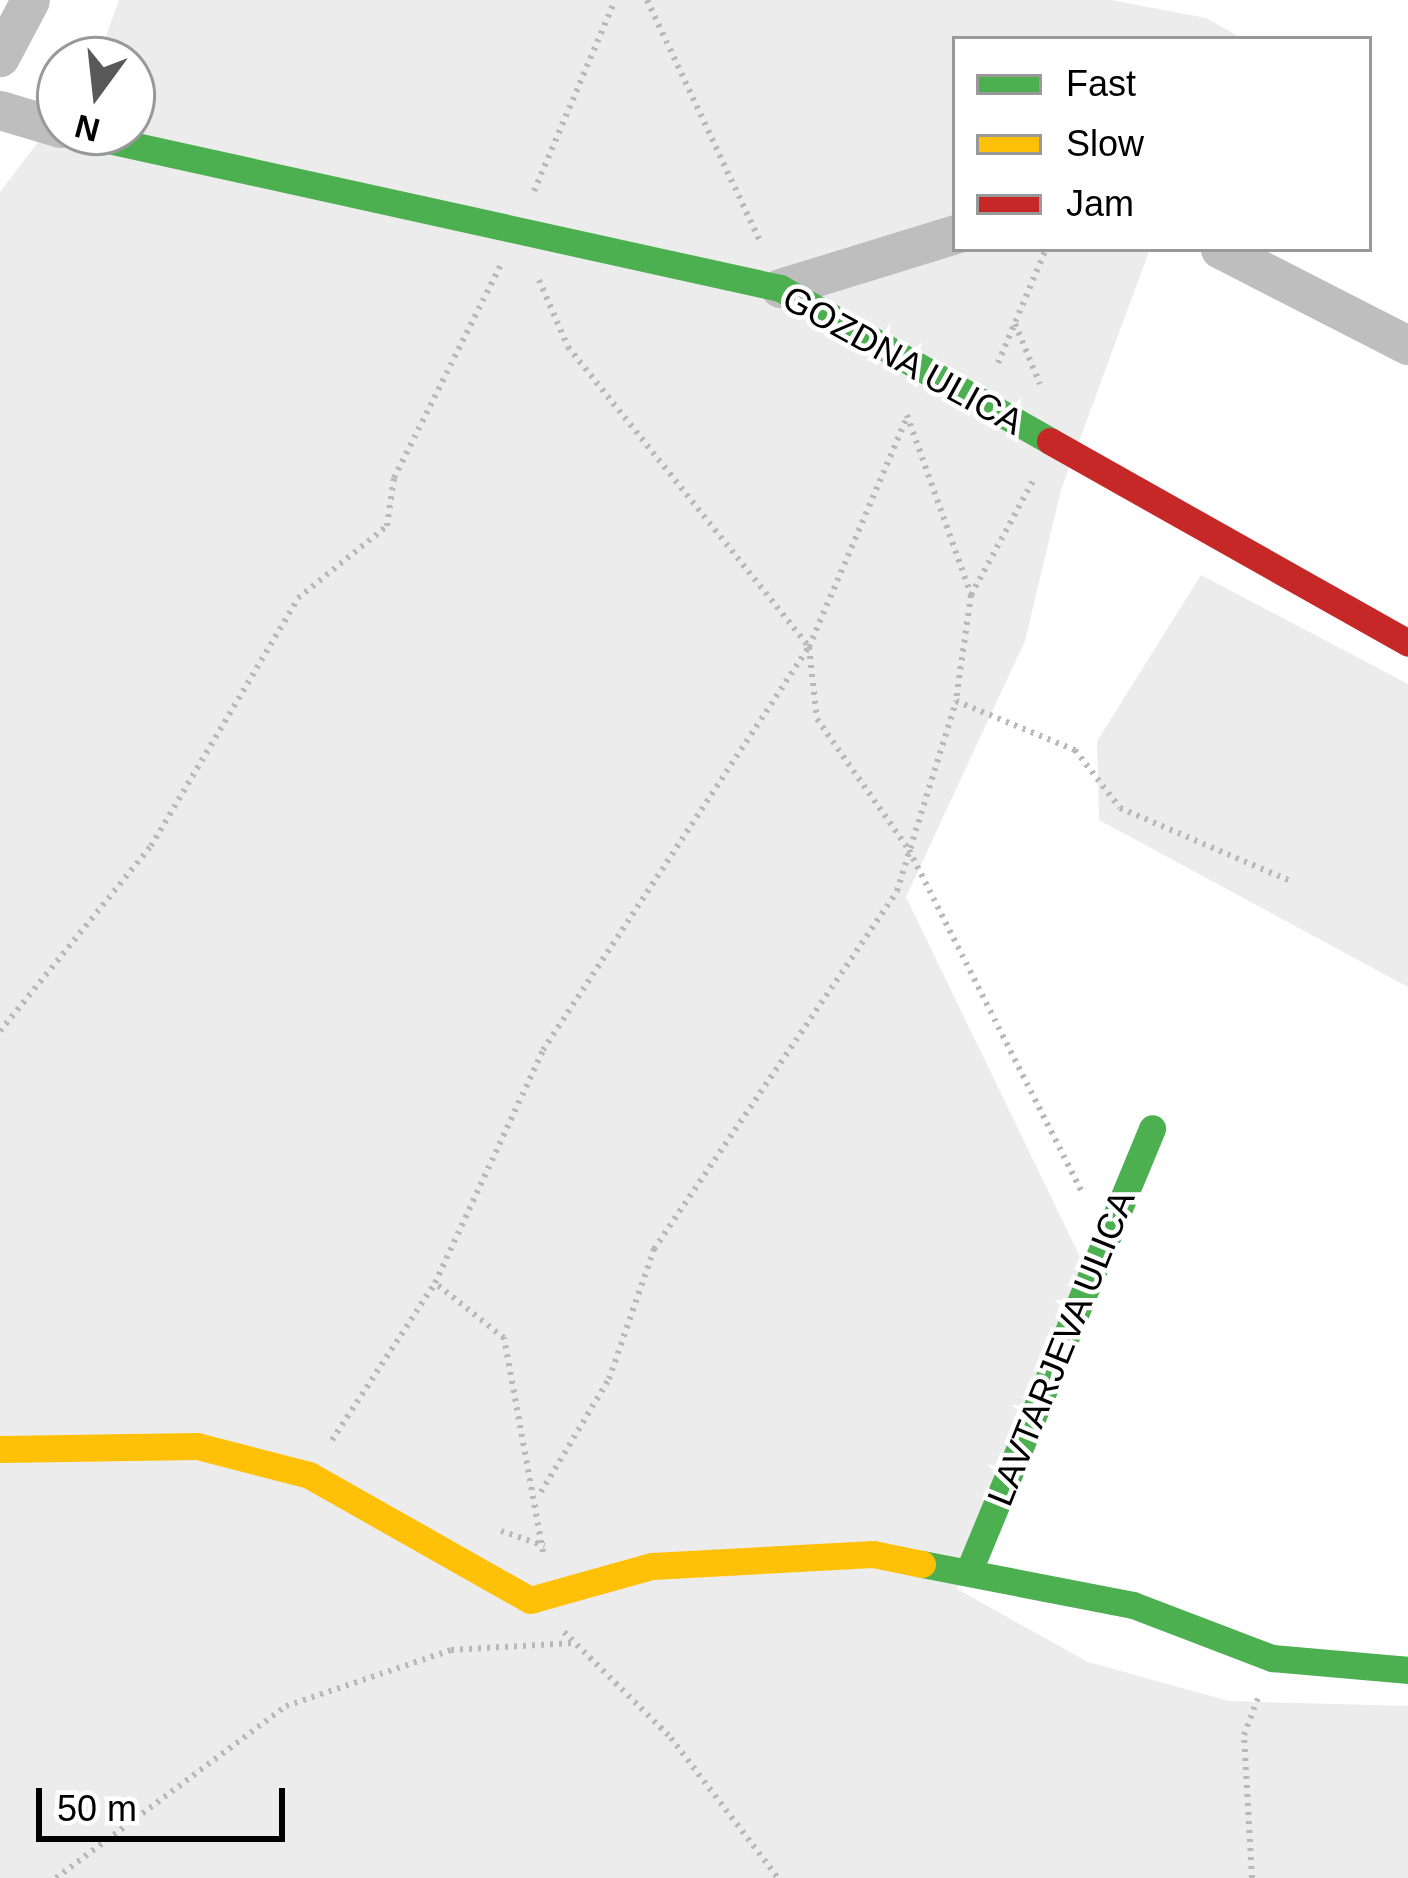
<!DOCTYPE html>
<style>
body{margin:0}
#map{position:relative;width:1408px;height:1878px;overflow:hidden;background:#fff;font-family:Arial,sans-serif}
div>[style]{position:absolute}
.green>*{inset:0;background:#ececec}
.path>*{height:6px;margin-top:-3px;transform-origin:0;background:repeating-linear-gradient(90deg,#b9b9b9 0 3px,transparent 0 9px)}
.street>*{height:39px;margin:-19.5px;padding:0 19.5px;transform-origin:19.5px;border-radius:19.5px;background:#bebebe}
.fast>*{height:27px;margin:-13.5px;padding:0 13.5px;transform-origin:13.5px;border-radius:13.5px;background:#4caf50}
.slow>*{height:27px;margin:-13.5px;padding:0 13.5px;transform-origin:13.5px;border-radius:13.5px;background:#ffc107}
.jam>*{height:27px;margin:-13.5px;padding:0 13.5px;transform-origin:13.5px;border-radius:13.5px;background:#c62828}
span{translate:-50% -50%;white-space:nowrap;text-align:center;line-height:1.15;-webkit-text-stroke:9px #fff;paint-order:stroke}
.street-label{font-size:36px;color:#000}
.legend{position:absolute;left:952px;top:36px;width:420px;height:216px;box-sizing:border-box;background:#fff;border:3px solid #999;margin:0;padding:15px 21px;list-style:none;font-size:36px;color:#000}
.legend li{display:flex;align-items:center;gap:24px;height:60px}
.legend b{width:60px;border:3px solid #999}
.north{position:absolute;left:36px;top:36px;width:120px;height:120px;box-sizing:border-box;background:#fff;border:3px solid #999;border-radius:50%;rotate:195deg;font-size:33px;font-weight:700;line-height:48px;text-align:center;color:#000}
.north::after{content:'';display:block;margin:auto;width:42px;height:54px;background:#595959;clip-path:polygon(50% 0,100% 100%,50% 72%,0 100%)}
.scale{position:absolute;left:36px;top:1788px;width:249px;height:54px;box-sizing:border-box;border:6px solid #000;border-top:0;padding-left:15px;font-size:36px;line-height:42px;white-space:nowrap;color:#000;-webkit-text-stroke:9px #fff;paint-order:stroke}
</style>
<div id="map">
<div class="green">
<i style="clip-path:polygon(119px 0,1111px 0,1206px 18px,1243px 39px,955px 39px,955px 249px,1150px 249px,1061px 490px,1025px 641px,906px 897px,1084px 1265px,957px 1589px,1088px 1662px,1229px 1701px,1408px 1706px,1408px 1878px,0 1878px,0 192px,60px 113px,132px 132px,132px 60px,97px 60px)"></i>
<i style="clip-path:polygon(1201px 575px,1408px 684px,1408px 987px,1099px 820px,1097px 741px)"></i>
</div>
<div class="path">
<i style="left:647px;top:0;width:266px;rotate:64.9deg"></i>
<i style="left:534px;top:191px;width:207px;rotate:-67deg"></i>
<i style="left:539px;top:280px;width:73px;rotate:66.6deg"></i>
<i style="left:568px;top:347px;width:385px;rotate:51.2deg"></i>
<i style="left:809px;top:647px;width:72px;rotate:83.7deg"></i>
<i style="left:817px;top:719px;width:160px;rotate:54.9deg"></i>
<i style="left:909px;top:850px;width:382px;rotate:63.2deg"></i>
<i style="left:1015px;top:324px;width:65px;rotate:67.4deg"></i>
<i style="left:998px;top:363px;width:124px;rotate:-67.2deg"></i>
<i style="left:907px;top:415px;width:191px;rotate:70.4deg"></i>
<i style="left:971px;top:595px;width:107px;rotate:98.1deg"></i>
<i style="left:956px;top:701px;width:129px;rotate:22.4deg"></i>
<i style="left:1075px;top:750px;width:73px;rotate:52.2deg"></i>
<i style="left:1120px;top:808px;width:188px;rotate:23.2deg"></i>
<i style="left:971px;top:595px;width:134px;rotate:-61.5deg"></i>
<i style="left:0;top:1031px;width:239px;rotate:-50.8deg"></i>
<i style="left:151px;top:846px;width:288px;rotate:-59.3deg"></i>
<i style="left:298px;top:598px;width:114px;rotate:-39deg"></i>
<i style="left:387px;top:526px;width:49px;rotate:-81.7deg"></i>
<i style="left:394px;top:478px;width:237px;rotate:-63.4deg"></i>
<i style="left:332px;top:1440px;width:188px;rotate:-56.7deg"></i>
<i style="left:541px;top:1492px;width:132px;rotate:-59deg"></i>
<i style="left:609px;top:1379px;width:138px;rotate:-70.9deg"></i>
<i style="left:654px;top:1249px;width:433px;rotate:-55.8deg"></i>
<i style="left:897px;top:891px;width:199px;rotate:-72.7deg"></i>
<i style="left:501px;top:1531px;width:46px;rotate:18.8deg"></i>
<i style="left:543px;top:1552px;width:218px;rotate:-100.3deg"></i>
<i style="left:504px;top:1338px;width:88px;rotate:-141.4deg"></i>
<i style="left:435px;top:1283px;width:257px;rotate:-65.1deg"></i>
<i style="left:543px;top:1050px;width:483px;rotate:-56.6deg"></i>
<i style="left:809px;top:647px;width:250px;rotate:-66.9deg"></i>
<i style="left:564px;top:1632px;width:151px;rotate:44.7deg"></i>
<i style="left:671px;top:1738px;width:176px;rotate:52.6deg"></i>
<i style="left:56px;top:1878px;width:287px;rotate:-36.8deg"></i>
<i style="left:286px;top:1706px;width:174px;rotate:-18.7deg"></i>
<i style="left:451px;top:1650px;width:123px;rotate:-3.3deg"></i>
<i style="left:1252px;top:1878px;width:143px;rotate:-93.2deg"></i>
<i style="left:1244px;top:1735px;width:43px;rotate:-69.4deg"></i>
</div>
<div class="street">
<i style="left:0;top:57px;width:64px;rotate:-62.2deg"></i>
<i style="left:0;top:110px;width:63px;rotate:16.7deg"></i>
<i style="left:1220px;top:249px;width:211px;rotate:27.1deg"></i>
<i style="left:780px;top:288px;width:183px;rotate:-17.1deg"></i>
</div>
<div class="fast">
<i style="left:72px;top:132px;width:725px;rotate:12.43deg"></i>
<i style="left:780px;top:288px;width:310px;rotate:29.5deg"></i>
<i style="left:922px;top:1564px;width:215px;rotate:11deg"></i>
<i style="left:1133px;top:1605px;width:149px;rotate:20.9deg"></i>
<i style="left:1272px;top:1658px;width:137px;rotate:5deg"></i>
<i style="left:970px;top:1568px;width:476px;rotate:-67.5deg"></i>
</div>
<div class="slow">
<i style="left:0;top:1449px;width:197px;rotate:-0.9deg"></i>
<i style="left:197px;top:1446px;width:116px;rotate:14.5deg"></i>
<i style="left:309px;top:1475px;width:254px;rotate:29.5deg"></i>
<i style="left:530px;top:1600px;width:127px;rotate:-15.6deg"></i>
<i style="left:652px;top:1566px;width:221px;rotate:-3.1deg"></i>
<i style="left:873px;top:1554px;width:50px;rotate:11.5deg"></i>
</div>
<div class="jam">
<i style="left:1050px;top:441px;width:411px;rotate:29.4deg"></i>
</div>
<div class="street-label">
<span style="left:903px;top:360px;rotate:29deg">GOZDNA ULICA</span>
<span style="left:1061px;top:1348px;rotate:-68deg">LAVTARJEVA ULICA</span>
</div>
<ul class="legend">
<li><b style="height:15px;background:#4caf50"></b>Fast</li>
<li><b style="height:15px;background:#ffc107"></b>Slow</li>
<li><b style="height:15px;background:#c62828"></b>Jam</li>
</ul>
<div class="north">N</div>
<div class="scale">50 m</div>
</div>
